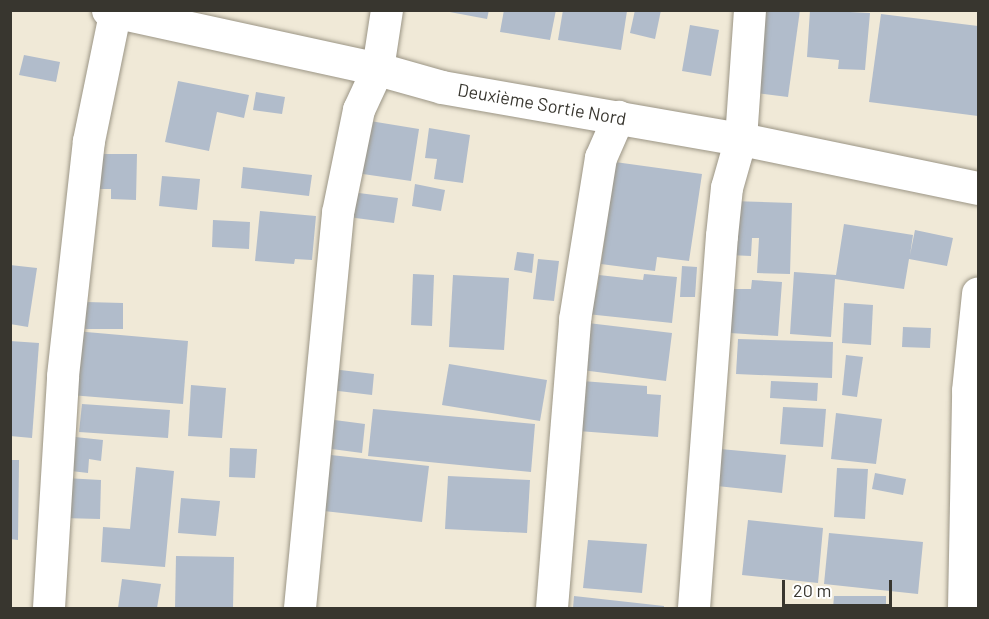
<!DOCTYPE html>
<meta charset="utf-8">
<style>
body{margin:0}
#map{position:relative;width:989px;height:619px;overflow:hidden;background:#f0e9d7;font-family:Barlow,sans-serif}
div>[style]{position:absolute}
.building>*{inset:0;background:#b1bccb}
.roads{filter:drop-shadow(0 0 2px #9b9585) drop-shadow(0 0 2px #9b9585)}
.minor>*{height:32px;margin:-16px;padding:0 16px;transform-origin:16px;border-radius:16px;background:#fff}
.primary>*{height:33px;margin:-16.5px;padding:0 16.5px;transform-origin:16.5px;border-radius:16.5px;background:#fff}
span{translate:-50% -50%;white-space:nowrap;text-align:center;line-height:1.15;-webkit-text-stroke:4.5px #fff;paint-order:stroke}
.street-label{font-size:18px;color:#38362f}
.frame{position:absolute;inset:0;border:12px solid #38362f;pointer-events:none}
.scale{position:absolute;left:782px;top:580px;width:110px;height:27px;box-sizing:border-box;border:3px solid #38362f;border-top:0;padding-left:8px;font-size:18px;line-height:21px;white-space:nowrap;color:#38362f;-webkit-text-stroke:4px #fff;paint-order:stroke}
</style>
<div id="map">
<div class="building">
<i style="clip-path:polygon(439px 10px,489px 10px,487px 19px)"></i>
<i style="clip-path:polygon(504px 10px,556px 10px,550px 40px,500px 32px)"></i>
<i style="clip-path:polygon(563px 10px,627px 11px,621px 50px,558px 40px)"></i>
<i style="clip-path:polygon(635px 10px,661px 10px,655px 39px,630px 33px)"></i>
<i style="clip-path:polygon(759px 10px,800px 10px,788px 97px,748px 92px)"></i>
<i style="clip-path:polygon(810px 10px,870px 13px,865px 70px,838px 69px,839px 60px,807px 57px)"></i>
<i style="clip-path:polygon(881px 14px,978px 26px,978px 116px,869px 102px)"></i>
<i style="clip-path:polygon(690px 25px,719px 30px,711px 76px,682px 71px)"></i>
<i style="clip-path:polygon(24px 55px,60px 62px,56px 82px,19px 75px)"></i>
<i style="clip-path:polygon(178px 81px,249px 95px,244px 118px,217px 112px,209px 151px,165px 142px)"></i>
<i style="clip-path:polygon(256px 92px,285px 97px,282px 114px,253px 110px)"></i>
<i style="clip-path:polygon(364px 120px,419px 129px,411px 181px,356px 173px)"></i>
<i style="clip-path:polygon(429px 128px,470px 135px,463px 183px,434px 179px,437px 159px,425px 158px)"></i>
<i style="clip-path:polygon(98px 154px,137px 154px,136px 200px,111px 199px,111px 189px,97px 189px)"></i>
<i style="clip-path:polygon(615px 162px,702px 174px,689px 261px,657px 257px,655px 271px,601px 264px)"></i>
<i style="clip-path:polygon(243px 167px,312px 175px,309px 196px,241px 188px)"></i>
<i style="clip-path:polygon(162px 176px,200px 179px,197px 210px,159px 206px)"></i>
<i style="clip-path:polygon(415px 184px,445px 190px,441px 211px,412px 206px)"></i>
<i style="clip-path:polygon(351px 192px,398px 198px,394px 223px,348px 217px)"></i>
<i style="clip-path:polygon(731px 201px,792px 203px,790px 274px,757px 273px,759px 238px,752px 238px,751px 256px,729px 255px)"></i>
<i style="clip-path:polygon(260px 211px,316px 216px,312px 260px,295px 259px,294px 264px,255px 261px)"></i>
<i style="clip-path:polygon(213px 220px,250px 222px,249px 249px,212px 247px)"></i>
<i style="clip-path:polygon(844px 224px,913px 235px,910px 255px,915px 230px,953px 238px,947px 266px,909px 259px,904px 289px,835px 279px,831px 337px,790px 334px,794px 272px,836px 275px)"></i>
<i style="clip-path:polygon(517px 252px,534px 254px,532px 273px,514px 270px)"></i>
<i style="clip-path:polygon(538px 259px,559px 261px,554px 301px,533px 299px)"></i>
<i style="clip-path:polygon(10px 265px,37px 268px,28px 327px,10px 324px)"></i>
<i style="clip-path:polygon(682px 266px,697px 267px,695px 297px,680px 297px)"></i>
<i style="clip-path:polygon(413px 274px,434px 275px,432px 326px,411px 325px)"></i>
<i style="clip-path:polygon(644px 274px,677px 277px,672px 323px,587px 314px,590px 289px,597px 290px,599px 275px,643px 280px)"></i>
<i style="clip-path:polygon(453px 275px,509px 278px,504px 350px,449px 347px)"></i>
<i style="clip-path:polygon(752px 280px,782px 282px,778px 336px,730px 333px,733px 289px,751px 289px)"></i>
<i style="clip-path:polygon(86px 302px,123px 303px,123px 329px,85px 329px)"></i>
<i style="clip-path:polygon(844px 303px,873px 305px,871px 345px,842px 343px)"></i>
<i style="clip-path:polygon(588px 323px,672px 333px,666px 381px,582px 370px)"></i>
<i style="clip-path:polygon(903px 327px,931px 328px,930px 348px,902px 347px)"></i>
<i style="clip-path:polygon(75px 331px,188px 341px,183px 404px,70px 395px)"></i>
<i style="clip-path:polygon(738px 339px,833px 342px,832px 378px,736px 374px)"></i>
<i style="clip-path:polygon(10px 341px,39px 343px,32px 438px,10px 436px)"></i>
<i style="clip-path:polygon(846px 355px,863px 357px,857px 397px,842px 395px)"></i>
<i style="clip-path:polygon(449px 364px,547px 380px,540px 421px,442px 405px)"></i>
<i style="clip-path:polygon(332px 369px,374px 374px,372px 395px,330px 390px)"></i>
<i style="clip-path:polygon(582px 381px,647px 386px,647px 394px,661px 395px,658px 437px,578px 431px)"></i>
<i style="clip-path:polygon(771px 381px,818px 383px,817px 401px,770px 398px)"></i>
<i style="clip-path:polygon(191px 385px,226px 388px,222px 438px,188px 436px)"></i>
<i style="clip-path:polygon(82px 404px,170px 410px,168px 438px,79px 432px)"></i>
<i style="clip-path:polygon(783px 407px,826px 409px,823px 447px,780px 444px)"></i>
<i style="clip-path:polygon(373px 409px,535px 424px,531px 472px,368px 456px)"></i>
<i style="clip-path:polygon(836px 413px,882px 419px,876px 464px,831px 459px)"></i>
<i style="clip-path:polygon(327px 419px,365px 424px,362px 453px,324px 448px)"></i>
<i style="clip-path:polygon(66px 436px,103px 440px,101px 461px,89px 459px,88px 473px,63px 470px)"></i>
<i style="clip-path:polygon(230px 448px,257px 449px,255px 478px,229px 477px)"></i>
<i style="clip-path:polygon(720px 449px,786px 455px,782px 493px,717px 486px)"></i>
<i style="clip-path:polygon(322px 454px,429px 466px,422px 522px,315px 510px)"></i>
<i style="clip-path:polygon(10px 460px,19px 460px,18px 540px,10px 539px)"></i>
<i style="clip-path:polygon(136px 467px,174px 471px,165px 567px,101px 562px,103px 527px,130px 529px)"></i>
<i style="clip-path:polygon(837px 468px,868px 469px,865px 519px,834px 517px)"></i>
<i style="clip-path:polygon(875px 473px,906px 479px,903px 495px,872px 489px)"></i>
<i style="clip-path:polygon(448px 476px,530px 480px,527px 533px,445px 529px)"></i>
<i style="clip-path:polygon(65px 478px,101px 480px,100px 519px,62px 518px)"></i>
<i style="clip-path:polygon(181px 498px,220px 501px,216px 536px,178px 533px)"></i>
<i style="clip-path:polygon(748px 520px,823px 528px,818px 583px,742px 575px)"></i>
<i style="clip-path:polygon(829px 533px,923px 542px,918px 594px,824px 584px)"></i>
<i style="clip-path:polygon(588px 540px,647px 544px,642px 593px,583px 588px)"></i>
<i style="clip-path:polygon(176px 556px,234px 557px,233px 608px,175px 608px)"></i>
<i style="clip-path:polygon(122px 579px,161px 584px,157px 608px,118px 608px)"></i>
<i style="clip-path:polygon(574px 596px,664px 606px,664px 608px,573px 608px)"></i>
<i style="clip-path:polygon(834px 596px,886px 596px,886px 608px,833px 608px)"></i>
</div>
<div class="roads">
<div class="minor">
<i style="left:49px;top:608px;width:232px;rotate:-86.5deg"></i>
<i style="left:63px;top:376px;width:236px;rotate:-83.7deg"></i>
<i style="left:89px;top:141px;width:134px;rotate:-78.4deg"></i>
<i style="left:300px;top:608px;width:397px;rotate:-84.5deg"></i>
<i style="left:338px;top:213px;width:105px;rotate:-78.5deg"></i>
<i style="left:359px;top:110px;width:45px;rotate:-65.1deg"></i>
<i style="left:378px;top:69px;width:60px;rotate:-81.3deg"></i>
<i style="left:552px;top:608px;width:289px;rotate:-85.4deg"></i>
<i style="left:575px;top:320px;width:164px;rotate:-80.9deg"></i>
<i style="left:601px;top:158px;width:45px;rotate:-66.3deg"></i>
<i style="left:694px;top:608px;width:373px;rotate:-85.7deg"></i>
<i style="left:722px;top:236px;width:48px;rotate:-84.1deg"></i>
<i style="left:727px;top:188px;width:51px;rotate:-74.1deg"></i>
<i style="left:741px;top:139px;width:129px;rotate:-86deg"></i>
<i style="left:964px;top:608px;width:217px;rotate:-88.9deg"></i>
<i style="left:968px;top:391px;width:98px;rotate:-84.1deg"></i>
</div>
<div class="primary">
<i style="left:108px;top:10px;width:276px;rotate:12.3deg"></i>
<i style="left:378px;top:69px;width:66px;rotate:15.7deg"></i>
<i style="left:442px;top:87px;width:303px;rotate:9.9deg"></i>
<i style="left:741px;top:139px;width:242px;rotate:11.7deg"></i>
</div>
</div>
<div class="street-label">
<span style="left:542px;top:104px;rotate:10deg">Deuxième Sortie Nord</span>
</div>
<div class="frame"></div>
<div class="scale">20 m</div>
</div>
